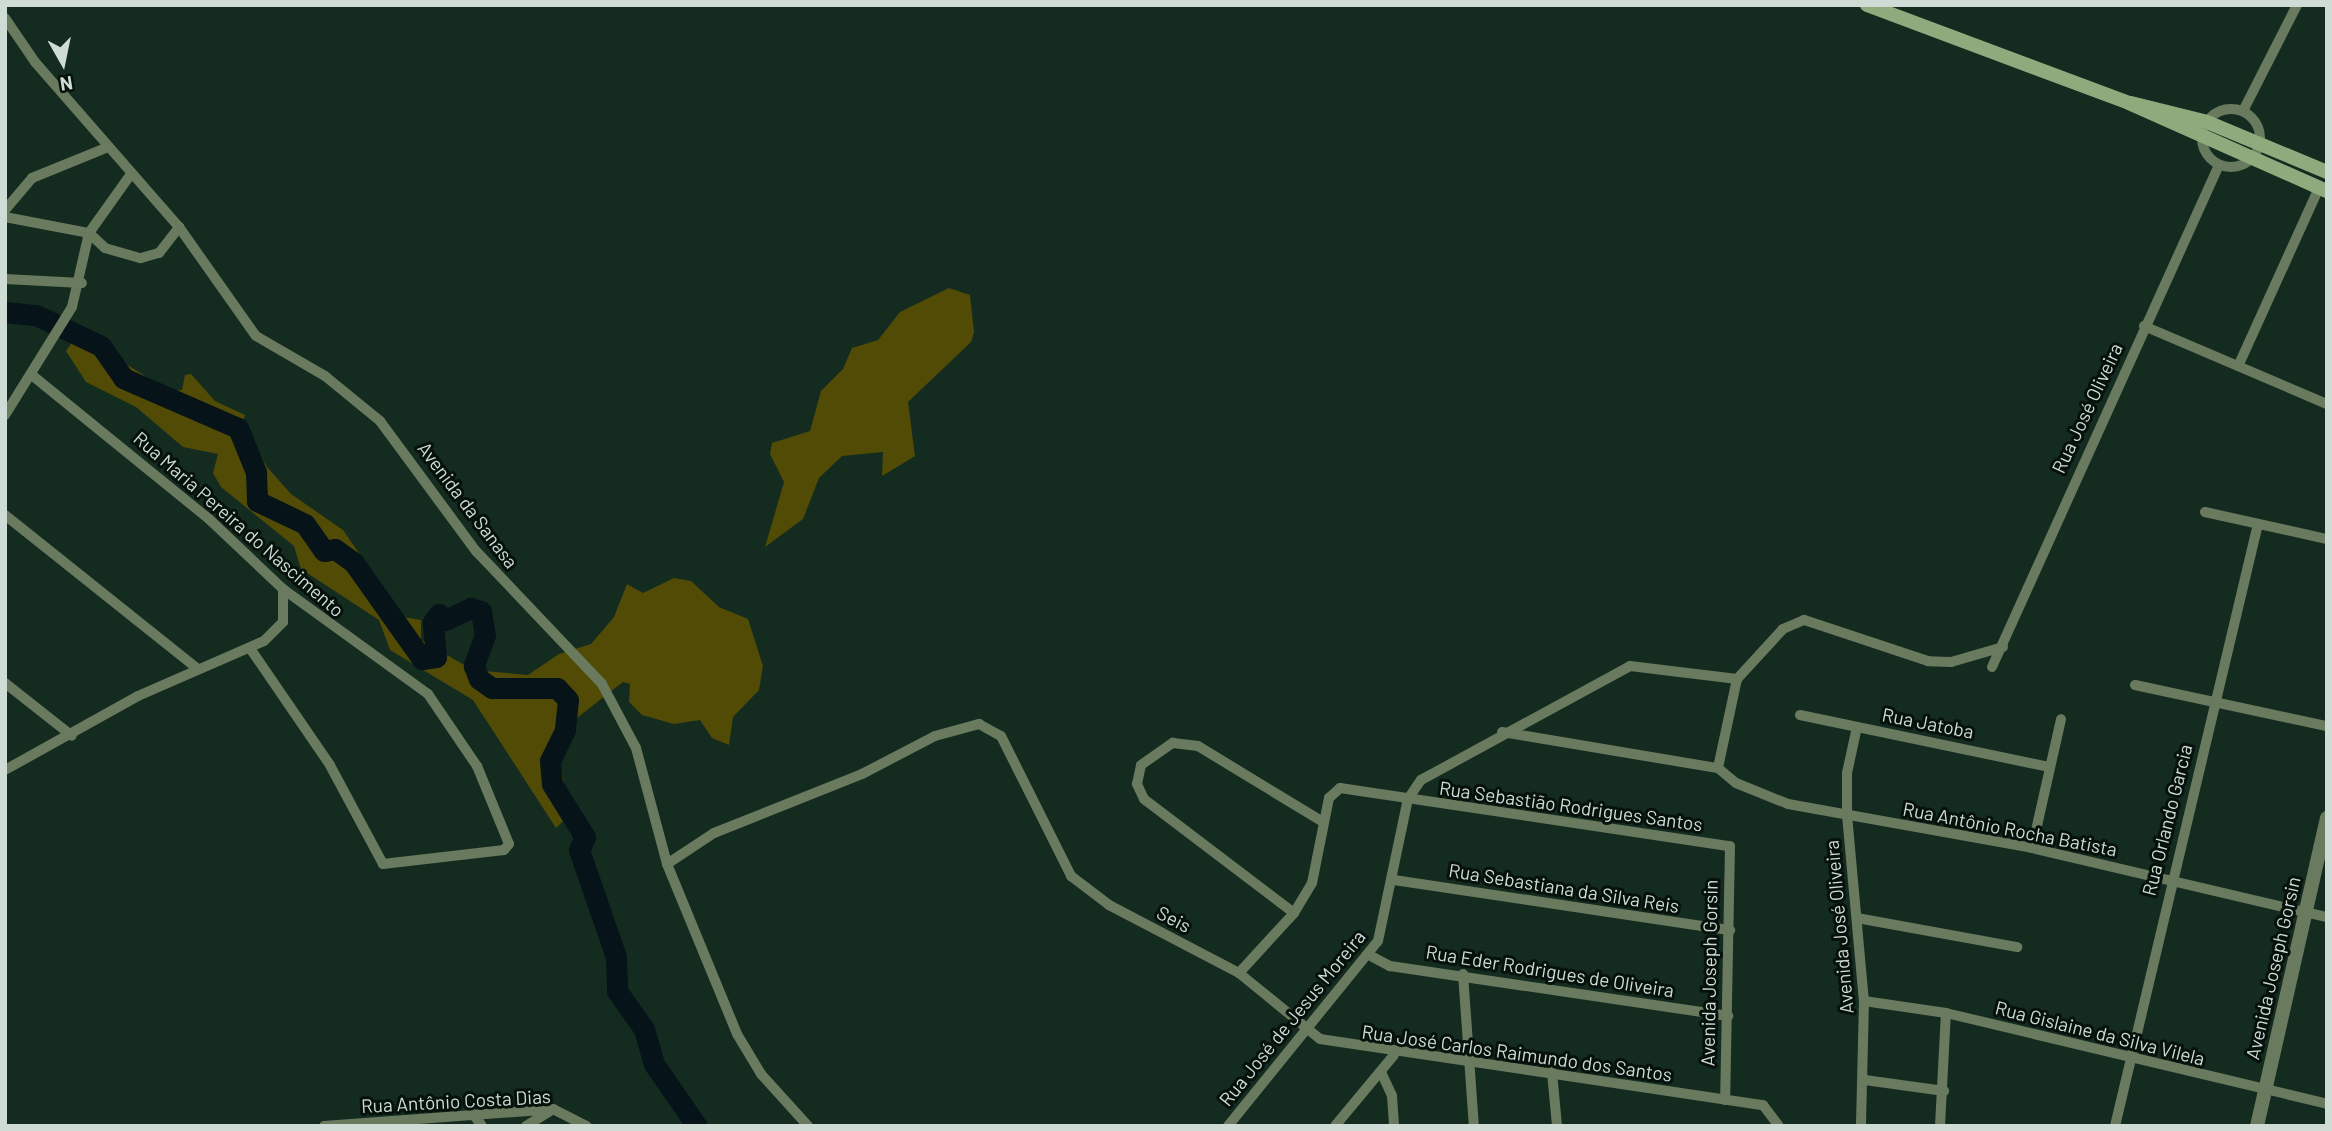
<!DOCTYPE html>
<meta charset="utf-8">
<style>
body{margin:0}
#map{position:relative;width:2332px;height:1131px;overflow:hidden;background:#142b20;font-family:Barlow,sans-serif}
div>[style]{position:absolute}
.forest>*{inset:0;background:#514b06}
.river>*{height:21px;margin:-10.5px;padding:0 10.5px;transform-origin:10.5px;border-radius:10.5px;background:#061318}
.minor>*{height:10px;margin:-5px;padding:0 5px;transform-origin:5px;border-radius:5px;background:#697a5e}
.minor>.ring{margin:-5px;padding:0;box-sizing:content-box;background:none;border:10px solid #697a5e;border-radius:50%}
.tertiary>*{height:14px;margin:-7px;padding:0 7px;transform-origin:7px;border-radius:7px;background:#697a5e}
.secondary>*{height:14px;margin:-7px;padding:0 7px;transform-origin:7px;border-radius:7px;background:#8faa7d}
span{translate:-50% -50%;white-space:nowrap;text-align:center;line-height:1.15;-webkit-text-stroke:6px #07110c;paint-order:stroke}
.street-label{font-size:19px;color:#cedcd5}
.frame{position:absolute;inset:0;border:7px solid #cedcd5;pointer-events:none}
.north{position:absolute;left:28px;top:28px;width:70px;height:70px;-webkit-text-stroke:5px #07110c;paint-order:stroke;rotate:171deg;font-size:19px;font-weight:700;line-height:28px;text-align:center;color:#cedcd5}
.north::after{content:'';display:block;margin:auto;width:24px;height:32px;background:#cedcd5;clip-path:polygon(50% 0,100% 100%,50% 72%,0 100%)}
</style>
<div id="map">
<div class="forest">
<i style="clip-path:polygon(949px 288px,970px 295px,974px 332px,971px 342px,908px 402px,915px 456px,882px 476px,883px 452px,842px 456px,819px 478px,803px 519px,765px 547px,784px 482px,770px 454px,772px 443px,810px 431px,821px 391px,843px 369px,852px 348px,878px 340px,900px 312px)"></i>
<i style="clip-path:polygon(78px 334px,169px 391px,182px 390px,185px 375px,191px 374px,215px 401px,245px 415px,242px 426px,267px 467px,291px 494px,343px 530px,403px 617px,421px 620px,421px 640px,473px 670px,528px 675px,559px 654px,591px 644px,614px 617px,627px 584px,643px 593px,674px 578px,691px 581px,719px 607px,748px 619px,763px 666px,759px 690px,733px 717px,729px 745px,712px 738px,700px 720px,674px 724px,642px 715px,629px 702px,630px 684px,623px 682px,578px 717px,559px 754px,569px 815px,556px 828px,473px 700px,390px 650px,379px 620px,301px 569px,294px 546px,221px 487px,213px 473px,218px 454px,183px 447px,136px 407px,86px 382px,66px 351px)"></i>
</div>
<div class="river">
<i style="left:5px;top:312px;width:31px;rotate:6deg"></i>
<i style="left:36px;top:315px;width:72px;rotate:25.5deg"></i>
<i style="left:101px;top:346px;width:39px;rotate:55deg"></i>
<i style="left:123px;top:378px;width:125px;rotate:23.5deg"></i>
<i style="left:238px;top:428px;width:48px;rotate:67.8deg"></i>
<i style="left:256px;top:472px;width:29px;rotate:88deg"></i>
<i style="left:257px;top:501px;width:53px;rotate:25.6deg"></i>
<i style="left:305px;top:524px;width:33px;rotate:55deg"></i>
<i style="left:324px;top:551px;width:11px;rotate:-10deg"></i>
<i style="left:335px;top:549px;width:24px;rotate:36deg"></i>
<i style="left:354px;top:563px;width:118px;rotate:54.7deg"></i>
<i style="left:422px;top:659px;width:14px;rotate:-8deg"></i>
<i style="left:436px;top:657px;width:35px;rotate:-95deg"></i>
<i style="left:433px;top:622px;width:10px;rotate:-53deg"></i>
<i style="left:439px;top:614px;width:8px;rotate:45deg"></i>
<i style="left:445px;top:620px;width:29px;rotate:-25deg"></i>
<i style="left:471px;top:608px;width:10px;rotate:17deg"></i>
<i style="left:481px;top:611px;width:24px;rotate:81deg"></i>
<i style="left:485px;top:635px;width:33px;rotate:110deg"></i>
<i style="left:474px;top:666px;width:14px;rotate:69deg"></i>
<i style="left:479px;top:679px;width:16px;rotate:35deg"></i>
<i style="left:492px;top:688px;width:65px"></i>
<i style="left:557px;top:688px;width:16px;rotate:47deg"></i>
<i style="left:568px;top:700px;width:30px;rotate:96deg"></i>
<i style="left:565px;top:730px;width:34px;rotate:116deg"></i>
<i style="left:550px;top:761px;width:23px;rotate:85deg"></i>
<i style="left:552px;top:784px;width:62px;rotate:58.1deg"></i>
<i style="left:585px;top:837px;width:14px;rotate:115deg"></i>
<i style="left:579px;top:850px;width:113px;rotate:70.9deg"></i>
<i style="left:616px;top:957px;width:34px;rotate:88deg"></i>
<i style="left:617px;top:991px;width:47px;rotate:54.6deg"></i>
<i style="left:644px;top:1029px;width:36px;rotate:74deg"></i>
<i style="left:654px;top:1064px;width:75px;rotate:55.3deg"></i>
</div>
<div class="minor">
<i style="left:5px;top:18px;width:53px;rotate:55.7deg"></i>
<i style="left:35px;top:62px;width:219px;rotate:48.9deg"></i>
<i style="left:179px;top:227px;width:133px;rotate:54.8deg"></i>
<i style="left:256px;top:336px;width:80px;rotate:30.1deg"></i>
<i style="left:325px;top:376px;width:71px;rotate:39.3deg"></i>
<i style="left:380px;top:421px;width:162px;rotate:53.6deg"></i>
<i style="left:476px;top:551px;width:183px;rotate:46.5deg"></i>
<i style="left:602px;top:684px;width:72px;rotate:62deg"></i>
<i style="left:636px;top:748px;width:120px;rotate:75deg"></i>
<i style="left:667px;top:864px;width:184px;rotate:67.6deg"></i>
<i style="left:737px;top:1034px;width:47px;rotate:59deg"></i>
<i style="left:761px;top:1074px;width:70px;rotate:47.9deg"></i>
<i class="ring" style="left:2202px;top:109px;width:48px;height:48px"></i>
<i style="left:2243px;top:111px;width:119px;rotate:-63deg"></i>
<i style="left:5px;top:210px;width:42px;rotate:-49.8deg"></i>
<i style="left:32px;top:178px;width:82px;rotate:-22.2deg"></i>
<i style="left:5px;top:217px;width:86px;rotate:10.8deg"></i>
<i style="left:89px;top:233px;width:22px;rotate:43deg"></i>
<i style="left:105px;top:248px;width:37px;rotate:16deg"></i>
<i style="left:141px;top:258px;width:19px;rotate:-16deg"></i>
<i style="left:159px;top:253px;width:33px;rotate:-52deg"></i>
<i style="left:5px;top:279px;width:77px;rotate:3deg"></i>
<i style="left:2144px;top:326px;width:199px;rotate:23.1deg"></i>
<i style="left:2240px;top:362px;width:191px;rotate:-65.6deg"></i>
<i style="left:33px;top:376px;width:227px;rotate:39.1deg"></i>
<i style="left:209px;top:519px;width:102px;rotate:43.4deg"></i>
<i style="left:283px;top:589px;width:179px;rotate:35.9deg"></i>
<i style="left:428px;top:694px;width:87px;rotate:55.8deg"></i>
<i style="left:477px;top:766px;width:84px;rotate:67.7deg"></i>
<i style="left:509px;top:844px;width:8px;rotate:130deg"></i>
<i style="left:504px;top:850px;width:122px;rotate:173.4deg"></i>
<i style="left:383px;top:864px;width:112px;rotate:-118.2deg"></i>
<i style="left:330px;top:765px;width:142px;rotate:-124.4deg"></i>
<i style="left:5px;top:415px;width:127px;rotate:-58.2deg"></i>
<i style="left:72px;top:307px;width:76px;rotate:-77.1deg"></i>
<i style="left:89px;top:233px;width:72px;rotate:-54.6deg"></i>
<i style="left:2205px;top:512px;width:125px;rotate:12.5deg"></i>
<i style="left:5px;top:515px;width:247px;rotate:38.6deg"></i>
<i style="left:2003px;top:647px;width:54px;rotate:163.9deg"></i>
<i style="left:1951px;top:662px;width:23px;rotate:-178deg"></i>
<i style="left:1928px;top:661px;width:131px;rotate:-161.7deg"></i>
<i style="left:1804px;top:620px;width:23px;rotate:157deg"></i>
<i style="left:1783px;top:629px;width:68px;rotate:132.6deg"></i>
<i style="left:1737px;top:679px;width:91px;rotate:102.1deg"></i>
<i style="left:1718px;top:768px;width:23px;rotate:40deg"></i>
<i style="left:1736px;top:783px;width:56px;rotate:22deg"></i>
<i style="left:1788px;top:804px;width:248px;rotate:10.2deg"></i>
<i style="left:2032px;top:848px;width:303px;rotate:13.2deg"></i>
<i style="left:1992px;top:667px;width:551px;rotate:-65.67deg"></i>
<i style="left:5px;top:683px;width:85px;rotate:38.3deg"></i>
<i style="left:2135px;top:685px;width:196px;rotate:12.1deg"></i>
<i style="left:1800px;top:715px;width:254px;rotate:11.8deg"></i>
<i style="left:1857px;top:727px;width:47px;rotate:102.3deg"></i>
<i style="left:1847px;top:773px;width:42px;rotate:90deg"></i>
<i style="left:1847px;top:815px;width:187px;rotate:84.8deg"></i>
<i style="left:1864px;top:1001px;width:125px;rotate:91.4deg"></i>
<i style="left:1502px;top:732px;width:219px;rotate:9.5deg"></i>
<i style="left:5px;top:770px;width:152px;rotate:-29.1deg"></i>
<i style="left:138px;top:696px;width:137px;rotate:-23.6deg"></i>
<i style="left:264px;top:641px;width:27px;rotate:-45deg"></i>
<i style="left:283px;top:622px;width:33px;rotate:-90deg"></i>
<i style="left:2032px;top:848px;width:132px;rotate:-77.3deg"></i>
<i style="left:667px;top:864px;width:56px;rotate:-33.4deg"></i>
<i style="left:714px;top:833px;width:159px;rotate:-21.7deg"></i>
<i style="left:862px;top:774px;width:82px;rotate:-27.5deg"></i>
<i style="left:935px;top:736px;width:46px;rotate:-15.3deg"></i>
<i style="left:979px;top:724px;width:25px;rotate:29deg"></i>
<i style="left:1001px;top:736px;width:157px;rotate:63.4deg"></i>
<i style="left:1071px;top:876px;width:48px;rotate:37.3deg"></i>
<i style="left:1109px;top:905px;width:147px;rotate:27.6deg"></i>
<i style="left:1239px;top:973px;width:104px;rotate:39.2deg"></i>
<i style="left:1320px;top:1039px;width:448px;rotate:8.5deg"></i>
<i style="left:1763px;top:1105px;width:26px;rotate:53deg"></i>
<i style="left:1394px;top:880px;width:340px;rotate:8.5deg"></i>
<i style="left:1294px;top:913px;width:188px;rotate:-142.8deg"></i>
<i style="left:1144px;top:799px;width:17px;rotate:-115deg"></i>
<i style="left:1137px;top:784px;width:19px;rotate:-78deg"></i>
<i style="left:1141px;top:765px;width:39px;rotate:-35deg"></i>
<i style="left:1173px;top:743px;width:25px;rotate:7deg"></i>
<i style="left:1198px;top:746px;width:146px;rotate:31.3deg"></i>
<i style="left:1857px;top:918px;width:163px;rotate:10.3deg"></i>
<i style="left:1369px;top:955px;width:24px;rotate:28deg"></i>
<i style="left:1390px;top:966px;width:342px;rotate:8.4deg"></i>
<i style="left:1239px;top:973px;width:81px;rotate:-47.5deg"></i>
<i style="left:1294px;top:913px;width:35px;rotate:-59deg"></i>
<i style="left:1312px;top:883px;width:87px;rotate:-78.7deg"></i>
<i style="left:1329px;top:798px;width:15px;rotate:-42deg"></i>
<i style="left:1340px;top:788px;width:394px;rotate:8.5deg"></i>
<i style="left:1730px;top:846px;width:254px;rotate:91.1deg"></i>
<i style="left:1463px;top:974px;width:152px;rotate:85.9deg"></i>
<i style="left:1864px;top:1001px;width:83px;rotate:8.3deg"></i>
<i style="left:1946px;top:1013px;width:392px;rotate:13.4deg"></i>
<i style="left:1381px;top:1072px;width:26px;rotate:65deg"></i>
<i style="left:1392px;top:1096px;width:30px;rotate:86deg"></i>
<i style="left:1552px;top:1072px;width:54px;rotate:84.7deg"></i>
<i style="left:1865px;top:1080px;width:80px;rotate:7.9deg"></i>
<i style="left:472px;top:1113px;width:16px;rotate:52deg"></i>
<i style="left:324px;top:1126px;width:230px;rotate:-4.2deg"></i>
<i style="left:553px;top:1109px;width:38px;rotate:27deg"></i>
<i style="left:526px;top:1126px;width:28px;rotate:-32deg"></i>
<i style="left:1228px;top:1126px;width:238px;rotate:-51deg"></i>
<i style="left:1378px;top:941px;width:145px;rotate:-78.1deg"></i>
<i style="left:1408px;top:799px;width:23px;rotate:-56deg"></i>
<i style="left:1421px;top:780px;width:238px;rotate:-28.6deg"></i>
<i style="left:1630px;top:666px;width:108px;rotate:6.9deg"></i>
<i style="left:1335px;top:1126px;width:92px;rotate:-50.3deg"></i>
<i style="left:1940px;top:1126px;width:113px;rotate:-87deg"></i>
<i style="left:2115px;top:1126px;width:619px;rotate:-76.64deg"></i>
</div>
<div class="tertiary">
<i style="left:2257px;top:1126px;width:316px;rotate:-77.2deg"></i>
</div>
<div class="secondary">
<i style="left:1867px;top:5px;width:280px;rotate:20.5deg"></i>
<i style="left:2129px;top:103px;width:217px;rotate:24deg"></i>
<i style="left:2131px;top:103px;width:78px;rotate:14deg"></i>
<i style="left:2207px;top:122px;width:130px;rotate:22.6deg"></i>
</div>
<div class="street-label">
<span style="left:2087px;top:408px;rotate:-65deg">Rua José Oliveira</span>
<span style="left:468px;top:505px;rotate:53deg">Avenida da Sanasa</span>
<span style="left:239px;top:524px;rotate:41deg">Rua Maria Pereira do Nascimento</span>
<span style="left:1928px;top:723px;rotate:11deg">Rua Jatoba</span>
<span style="left:1571px;top:806px;rotate:8deg">Rua Sebastião Rodrigues Santos</span>
<span style="left:2167px;top:820px;rotate:-76deg">Rua Orlando Garcia</span>
<span style="left:2010px;top:829px;rotate:11deg">Rua Antônio Rocha Batista</span>
<span style="left:1564px;top:888px;rotate:9deg">Rua Sebastiana da Silva Reis</span>
<span style="left:1174px;top:919px;rotate:27deg">Seis</span>
<span style="left:1839px;top:927px;rotate:-95deg">Avenida José Oliveira</span>
<span style="left:2273px;top:968px;rotate:-77deg">Avenida Joseph Gorsin</span>
<span style="left:1550px;top:971px;rotate:9deg">Rua Eder Rodrigues de Oliveira</span>
<span style="left:1709px;top:973px;rotate:-89deg">Avenida Joseph Gorsin</span>
<span style="left:1292px;top:1018px;rotate:-51deg">Rua José de Jesus Moreira</span>
<span style="left:2100px;top:1033px;rotate:14deg">Rua Gislaine da Silva Vilela</span>
<span style="left:1517px;top:1053px;rotate:8deg">Rua José Carlos Raimundo dos Santos</span>
<span style="left:456px;top:1101px;rotate:-3deg">Rua Antônio Costa Dias</span>
</div>
<div class="frame"></div>
<div class="north">N</div>
</div>
